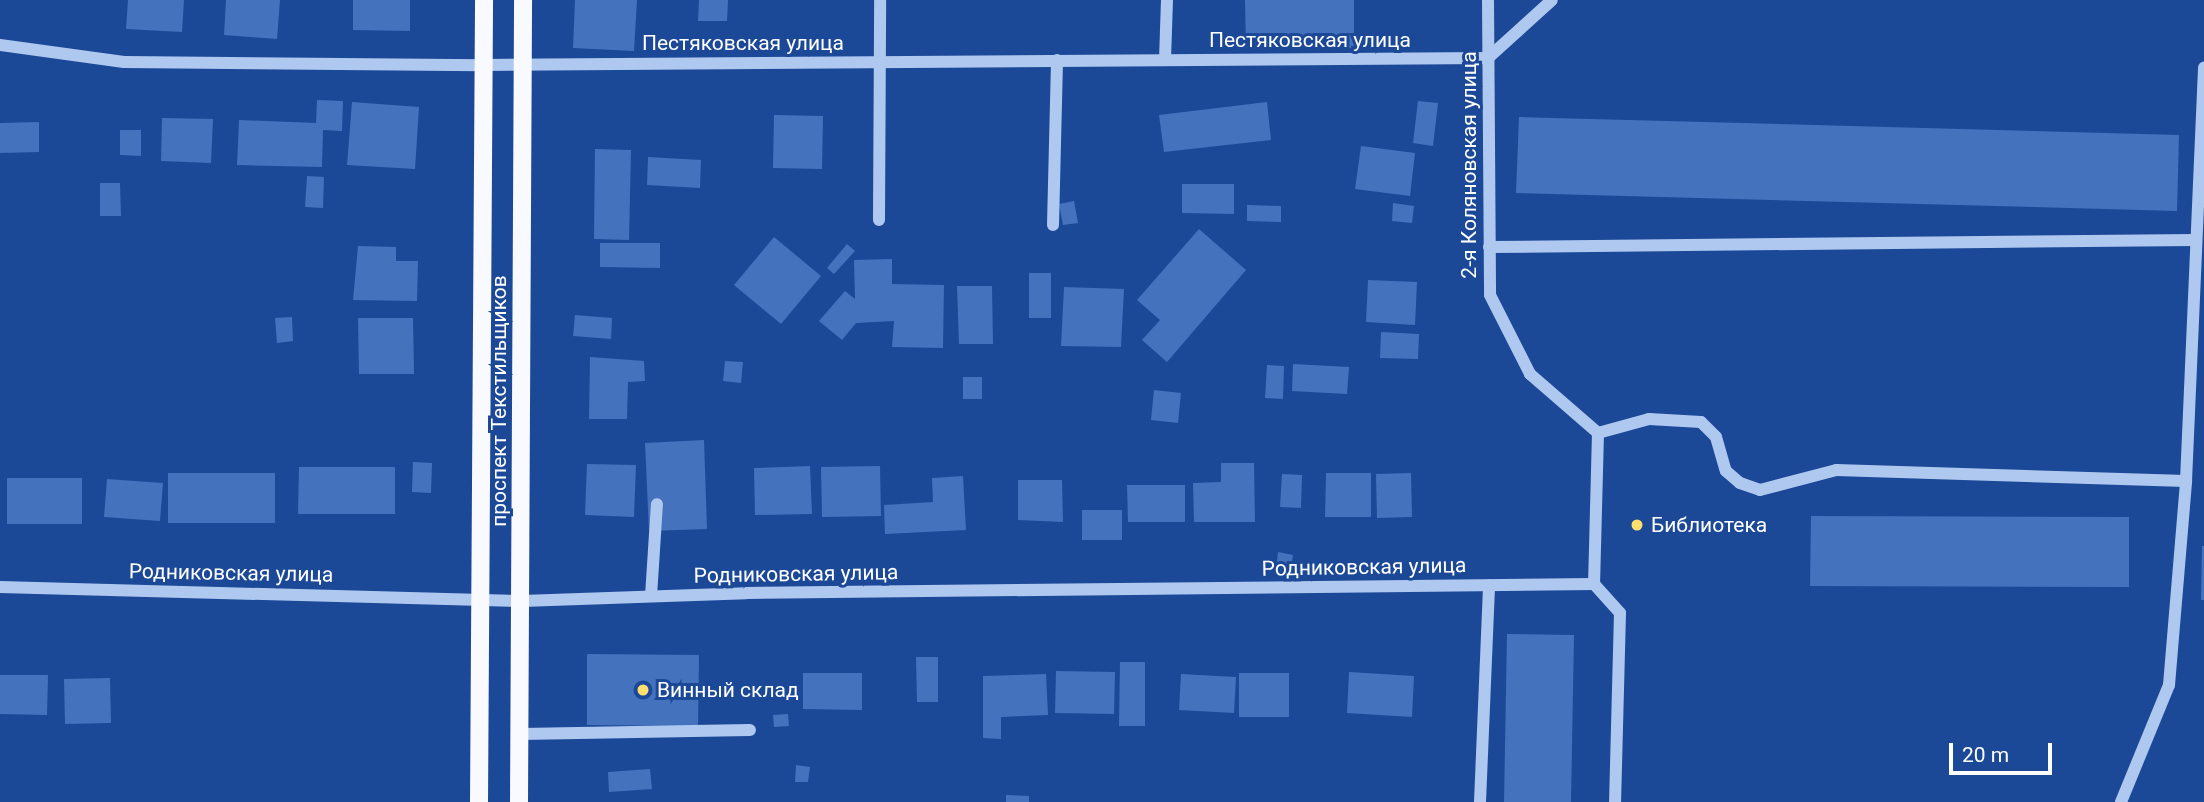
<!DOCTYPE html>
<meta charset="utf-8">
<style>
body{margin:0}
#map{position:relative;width:2204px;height:802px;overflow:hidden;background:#1c4997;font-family:Roboto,sans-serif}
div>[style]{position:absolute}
.building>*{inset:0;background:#4472bd}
.minor>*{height:12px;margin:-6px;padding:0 6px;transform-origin:6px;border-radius:6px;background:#afc8f0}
.major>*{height:18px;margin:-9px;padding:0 9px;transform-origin:9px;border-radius:9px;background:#f8faff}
.dots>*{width:19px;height:19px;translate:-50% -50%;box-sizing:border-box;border:4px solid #1c4997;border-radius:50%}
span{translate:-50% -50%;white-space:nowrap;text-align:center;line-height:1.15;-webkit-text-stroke:6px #1c4997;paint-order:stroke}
.street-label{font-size:21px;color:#fff}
.poi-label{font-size:21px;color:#fff}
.left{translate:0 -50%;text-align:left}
.scale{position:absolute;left:1949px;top:743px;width:103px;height:32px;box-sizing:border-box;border:4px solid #fff;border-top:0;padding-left:9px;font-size:21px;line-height:24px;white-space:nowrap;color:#fff;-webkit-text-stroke:5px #1c4997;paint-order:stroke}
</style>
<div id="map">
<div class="building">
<i style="clip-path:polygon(128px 0,184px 0,182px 32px,126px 29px)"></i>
<i style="clip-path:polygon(226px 0,280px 0,277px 39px,224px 35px)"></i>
<i style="clip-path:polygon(353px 0,410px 0,410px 31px,353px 30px)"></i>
<i style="clip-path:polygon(575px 0,637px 0,634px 51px,573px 48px)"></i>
<i style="clip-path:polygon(699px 0,728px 0,727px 21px,698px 21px)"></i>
<i style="clip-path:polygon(1245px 0,1354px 0,1354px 48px,1246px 48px)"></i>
<i style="clip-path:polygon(317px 100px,343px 101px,342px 131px,323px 130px,322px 167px,237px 165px,239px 120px,316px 123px)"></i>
<i style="clip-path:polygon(1418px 101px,1438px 103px,1433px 146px,1413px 143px)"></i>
<i style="clip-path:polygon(352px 102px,419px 107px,415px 169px,347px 165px)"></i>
<i style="clip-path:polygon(1267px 102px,1271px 140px,1164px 152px,1159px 115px)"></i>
<i style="clip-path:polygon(774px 115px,823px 116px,822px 169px,773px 168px)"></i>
<i style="clip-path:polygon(1519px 117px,2179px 135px,2177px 211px,1516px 193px)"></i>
<i style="clip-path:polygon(162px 118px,213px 119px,211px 163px,161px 161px)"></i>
<i style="clip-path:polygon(39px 122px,39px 152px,0 153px,0 123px)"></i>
<i style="clip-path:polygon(120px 130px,141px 130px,141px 156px,120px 155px)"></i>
<i style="clip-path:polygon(1361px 146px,1415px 153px,1410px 196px,1355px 189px)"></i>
<i style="clip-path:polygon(595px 149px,631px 150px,629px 240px,594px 239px)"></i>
<i style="clip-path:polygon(648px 157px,701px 160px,700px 188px,647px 185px)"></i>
<i style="clip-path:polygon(307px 176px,324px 177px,323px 208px,305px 207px)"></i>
<i style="clip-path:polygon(100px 183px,120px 183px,121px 216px,100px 216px)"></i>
<i style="clip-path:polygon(1182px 184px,1234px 184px,1234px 214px,1182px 213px)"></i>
<i style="clip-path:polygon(1074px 201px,1078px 223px,1063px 225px,1059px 204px)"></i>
<i style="clip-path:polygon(1393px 203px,1414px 206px,1412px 223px,1392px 221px)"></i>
<i style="clip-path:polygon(1247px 205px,1281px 206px,1281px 222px,1247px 221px)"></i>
<i style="clip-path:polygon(1199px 229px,1246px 270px,1167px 362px,1142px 340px,1160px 320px,1137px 300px)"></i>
<i style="clip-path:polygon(774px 237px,821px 276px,781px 324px,734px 285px)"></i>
<i style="clip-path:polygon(600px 243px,660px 243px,660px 268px,600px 267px)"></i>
<i style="clip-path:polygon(847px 244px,855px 251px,834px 274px,827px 268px)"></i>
<i style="clip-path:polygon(358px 246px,396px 247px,396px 261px,418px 261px,417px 301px,353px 300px)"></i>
<i style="clip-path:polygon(892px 259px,892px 284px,944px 285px,943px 348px,892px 347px,894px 321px,856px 323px,842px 340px,819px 321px,845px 291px,855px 299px,854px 260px)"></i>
<i style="clip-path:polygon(1029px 273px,1051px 273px,1051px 318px,1029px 318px)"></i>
<i style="clip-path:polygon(1368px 280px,1417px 282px,1415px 325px,1366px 322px)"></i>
<i style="clip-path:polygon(957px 286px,992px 286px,993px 344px,959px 344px)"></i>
<i style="clip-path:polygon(1064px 287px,1124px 289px,1121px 347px,1061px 346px)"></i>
<i style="clip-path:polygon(575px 315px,612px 318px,611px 339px,573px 336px)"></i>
<i style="clip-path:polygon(292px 317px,293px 341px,277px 343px,275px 318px)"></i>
<i style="clip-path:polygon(358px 318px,413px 318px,414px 374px,359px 374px)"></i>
<i style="clip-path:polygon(1381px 332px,1419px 334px,1418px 359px,1380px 358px)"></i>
<i style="clip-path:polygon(590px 357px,644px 361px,645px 381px,628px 382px,627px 419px,589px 419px)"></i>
<i style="clip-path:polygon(725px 361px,743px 362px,741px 383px,723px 381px)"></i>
<i style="clip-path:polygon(1293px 364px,1349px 367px,1347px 394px,1292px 391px)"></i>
<i style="clip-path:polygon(1267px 365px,1284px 366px,1283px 399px,1265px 398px)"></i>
<i style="clip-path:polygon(963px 377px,982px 377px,982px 399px,963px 399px)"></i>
<i style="clip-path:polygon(1154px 390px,1181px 393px,1178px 423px,1151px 420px)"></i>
<i style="clip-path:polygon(704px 440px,707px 529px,649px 531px,645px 443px)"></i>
<i style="clip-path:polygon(413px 462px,432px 463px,431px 493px,412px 492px)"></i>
<i style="clip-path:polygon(1221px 463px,1254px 463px,1255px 522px,1194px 522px,1193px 483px,1221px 482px)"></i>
<i style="clip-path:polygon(587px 464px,636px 465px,634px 517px,585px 515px)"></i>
<i style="clip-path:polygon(810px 466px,812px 514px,755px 515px,754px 468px)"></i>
<i style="clip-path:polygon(880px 466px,881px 516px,822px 517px,821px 467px)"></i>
<i style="clip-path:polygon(299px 467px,395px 467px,395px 514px,298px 514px)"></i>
<i style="clip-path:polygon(168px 473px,275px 473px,275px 523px,168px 523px)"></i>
<i style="clip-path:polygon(1326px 473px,1371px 473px,1371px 517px,1325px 517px)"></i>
<i style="clip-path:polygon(1411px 473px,1412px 517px,1377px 518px,1376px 474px)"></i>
<i style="clip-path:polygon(1282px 474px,1302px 475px,1301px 508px,1280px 507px)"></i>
<i style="clip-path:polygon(963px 476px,966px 530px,885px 534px,884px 505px,933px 502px,932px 478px)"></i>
<i style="clip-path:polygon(7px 478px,82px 478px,82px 524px,7px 524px)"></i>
<i style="clip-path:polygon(107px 479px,163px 483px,160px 521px,104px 517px)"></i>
<i style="clip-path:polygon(1018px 480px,1062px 480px,1063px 522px,1018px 520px)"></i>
<i style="clip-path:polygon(1127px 485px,1185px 485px,1185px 522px,1128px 522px)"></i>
<i style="clip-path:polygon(1082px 510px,1122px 510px,1122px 540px,1082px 540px)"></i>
<i style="clip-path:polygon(1811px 516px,2129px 517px,2129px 587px,1810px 586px)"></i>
<i style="clip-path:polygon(2202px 546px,2204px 546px,2204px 600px,2201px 600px)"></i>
<i style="clip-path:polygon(1278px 552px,1293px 555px,1290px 573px,1276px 570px)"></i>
<i style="clip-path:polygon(1507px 634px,1574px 635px,1571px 802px,1504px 802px)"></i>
<i style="clip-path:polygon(587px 654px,699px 655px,698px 726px,587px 725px)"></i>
<i style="clip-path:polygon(916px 657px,938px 657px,938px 702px,917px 702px)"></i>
<i style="clip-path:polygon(1120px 662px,1145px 662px,1145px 726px,1119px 726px)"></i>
<i style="clip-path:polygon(1056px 671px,1115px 672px,1114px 714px,1055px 713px)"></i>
<i style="clip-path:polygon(1349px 672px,1414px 676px,1412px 717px,1347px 713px)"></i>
<i style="clip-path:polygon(803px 673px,862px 673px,862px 710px,803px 709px)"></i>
<i style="clip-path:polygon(1239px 673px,1289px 673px,1289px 717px,1239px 717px)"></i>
<i style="clip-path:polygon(1046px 674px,1048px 715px,1001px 717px,1001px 739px,983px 738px,983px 676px)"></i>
<i style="clip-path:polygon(1181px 674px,1236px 677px,1234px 713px,1179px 710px)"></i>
<i style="clip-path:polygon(0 675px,48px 675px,47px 715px,0 714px)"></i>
<i style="clip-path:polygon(110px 678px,111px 723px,65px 724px,64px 679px)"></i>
<i style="clip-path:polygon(788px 714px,789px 726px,774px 727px,773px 715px)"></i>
<i style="clip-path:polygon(796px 765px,810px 767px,808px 782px,795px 782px)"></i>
<i style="clip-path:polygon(650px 769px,652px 789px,609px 792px,608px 772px)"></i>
<i style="clip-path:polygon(1006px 795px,1029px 796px,1029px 802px,1006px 802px)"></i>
</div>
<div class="minor">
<i style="left:1488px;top:0;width:295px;rotate:89.6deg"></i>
<i style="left:1490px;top:295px;width:89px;rotate:63.1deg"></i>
<i style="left:1530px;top:374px;width:90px;rotate:40.9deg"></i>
<i style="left:1598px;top:433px;width:151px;rotate:91.5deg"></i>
<i style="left:0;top:45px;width:125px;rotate:7.8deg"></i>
<i style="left:124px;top:62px;width:359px;rotate:0.5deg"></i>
<i style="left:483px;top:65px;width:1005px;rotate:-0.4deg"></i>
<i style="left:1488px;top:58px;width:86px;rotate:-42.2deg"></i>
<i style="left:1165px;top:60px;width:60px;rotate:-88.1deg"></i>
<i style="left:879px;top:220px;width:220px;rotate:-89.7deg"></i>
<i style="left:1053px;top:225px;width:165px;rotate:-88.6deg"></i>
<i style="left:1489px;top:247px;width:706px;rotate:-0.57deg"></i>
<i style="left:1598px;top:433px;width:53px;rotate:-15.4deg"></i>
<i style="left:1649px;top:419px;width:52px;rotate:3.3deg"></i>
<i style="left:1701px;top:422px;width:21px;rotate:45deg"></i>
<i style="left:1716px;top:437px;width:35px;rotate:74deg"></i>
<i style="left:1726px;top:471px;width:18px;rotate:41deg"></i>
<i style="left:1740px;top:483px;width:21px;rotate:19deg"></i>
<i style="left:1760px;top:490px;width:79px;rotate:-14.7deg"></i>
<i style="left:1836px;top:470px;width:350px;rotate:1.8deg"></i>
<i style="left:1594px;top:584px;width:39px;rotate:48deg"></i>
<i style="left:1620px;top:613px;width:189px;rotate:91.5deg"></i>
<i style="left:0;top:587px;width:522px;rotate:1.54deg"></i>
<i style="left:522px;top:601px;width:224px;rotate:-2deg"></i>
<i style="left:746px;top:593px;width:848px;rotate:-0.61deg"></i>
<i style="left:651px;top:596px;width:92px;rotate:-86.3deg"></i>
<i style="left:521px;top:734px;width:229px;rotate:-1deg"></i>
<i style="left:1480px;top:802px;width:217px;rotate:-87.6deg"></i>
<i style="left:2121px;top:802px;width:126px;rotate:-67.7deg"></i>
<i style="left:2169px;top:685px;width:205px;rotate:-85.2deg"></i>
<i style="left:2186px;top:481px;width:414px;rotate:-87.5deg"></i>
</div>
<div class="major">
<i style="left:479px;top:802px;width:802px;rotate:-89.64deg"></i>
<i style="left:519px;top:802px;width:802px;rotate:-89.71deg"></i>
</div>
<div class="dots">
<i style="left:1637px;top:525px;background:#ffdf6e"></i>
<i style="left:643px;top:690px;background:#ffdf6e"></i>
</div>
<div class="street-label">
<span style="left:1310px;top:40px">Пестяковская улица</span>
<span style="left:743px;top:43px">Пестяковская улица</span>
<span style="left:1469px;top:165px;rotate:-90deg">2-я Коляновская улица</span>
<span style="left:499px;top:401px;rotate:-90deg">проспект Текстильщиков</span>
<span style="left:1364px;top:567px;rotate:-1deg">Родниковская улица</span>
<span style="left:231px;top:573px;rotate:1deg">Родниковская улица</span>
<span style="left:796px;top:574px;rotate:-1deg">Родниковская улица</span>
</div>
<div class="poi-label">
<span class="left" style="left:1651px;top:525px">Библиотека</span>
<span class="left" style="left:657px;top:690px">Винный склад</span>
</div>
<div class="scale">20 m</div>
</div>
